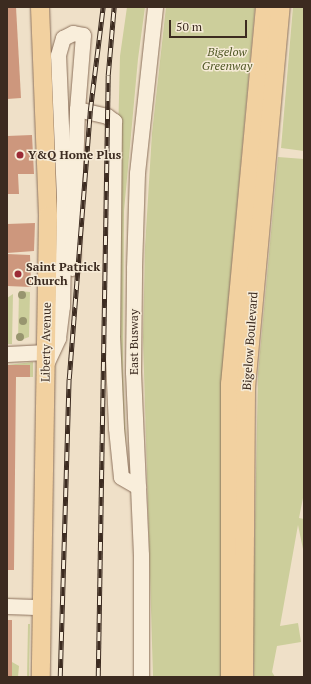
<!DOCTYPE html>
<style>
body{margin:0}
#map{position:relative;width:311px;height:684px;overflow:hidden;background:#efe0c8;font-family:"PT Serif",serif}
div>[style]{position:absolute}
.green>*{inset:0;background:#ccce9b}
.building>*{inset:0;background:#cd977d}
.roads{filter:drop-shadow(0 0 1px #8c715c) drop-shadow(0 0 1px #8c715c)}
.minor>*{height:15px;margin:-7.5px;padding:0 7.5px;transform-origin:7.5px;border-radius:7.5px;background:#f9eedb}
.major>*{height:18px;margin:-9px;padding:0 9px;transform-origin:9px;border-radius:9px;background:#f2d1a0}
.rail>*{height:4.5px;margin-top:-2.25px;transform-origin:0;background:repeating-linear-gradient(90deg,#f6ebd7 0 9px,#3c2b20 0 18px);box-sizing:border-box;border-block:1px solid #3c2b20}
.trees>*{width:8px;height:8px;margin:-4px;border-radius:50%;background:#98956f}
.dots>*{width:11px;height:11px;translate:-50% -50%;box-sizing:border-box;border:2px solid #f6ebd7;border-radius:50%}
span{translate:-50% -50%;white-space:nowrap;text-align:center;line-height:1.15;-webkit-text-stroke:3px #f6ebd7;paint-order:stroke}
.park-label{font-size:12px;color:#505826;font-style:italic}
.poi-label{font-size:12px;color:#3c2b20;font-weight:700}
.left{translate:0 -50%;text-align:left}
.street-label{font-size:12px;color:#3c2b20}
.frame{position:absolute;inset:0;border:8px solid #3c2b20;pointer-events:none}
.scale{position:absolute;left:169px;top:20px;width:78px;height:18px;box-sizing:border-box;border:2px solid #3c2b20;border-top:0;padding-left:5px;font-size:12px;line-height:14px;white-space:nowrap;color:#3c2b20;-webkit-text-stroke:3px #f6ebd7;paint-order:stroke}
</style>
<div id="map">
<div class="green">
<i style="clip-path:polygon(127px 7px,145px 7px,138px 59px,124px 211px,123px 372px,127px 469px,119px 410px,118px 138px,120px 56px)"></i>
<i style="clip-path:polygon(166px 7px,255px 7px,223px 359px,221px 677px,153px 677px,143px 338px,145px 247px,152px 133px)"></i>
<i style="clip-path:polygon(293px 7px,304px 7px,304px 151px,281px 148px)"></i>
<i style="clip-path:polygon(278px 157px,304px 159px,304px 493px,299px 518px,304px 519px,304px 554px,298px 525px,280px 626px,298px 623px,301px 642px,277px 646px,272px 672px,275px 677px,254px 677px,253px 626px,258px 374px)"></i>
<i style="clip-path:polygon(19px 291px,30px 292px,29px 337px,18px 341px)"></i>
<i style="clip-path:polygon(13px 294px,12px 344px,7px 344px,7px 298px)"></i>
<i style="clip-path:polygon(33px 362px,33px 377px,30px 377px,30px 365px,7px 365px)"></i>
<i style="clip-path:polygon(28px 624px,30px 624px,29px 677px,27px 677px)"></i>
<i style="clip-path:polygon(12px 662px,19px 666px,18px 677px,12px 677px)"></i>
</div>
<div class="building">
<i style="clip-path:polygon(7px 7px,16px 7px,21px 98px,7px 99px)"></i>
<i style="clip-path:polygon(32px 135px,34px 174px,18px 174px,19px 194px,7px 194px,7px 136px)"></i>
<i style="clip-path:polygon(35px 223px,34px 251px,7px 253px,7px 224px)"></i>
<i style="clip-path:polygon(7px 254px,30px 255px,31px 287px,7px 286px)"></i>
<i style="clip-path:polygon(7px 365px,30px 365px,30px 377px,16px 377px,14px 570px,7px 570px)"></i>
<i style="clip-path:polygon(7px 620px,12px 620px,12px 677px,7px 677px)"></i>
</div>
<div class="roads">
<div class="minor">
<i style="left:77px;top:109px;width:31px;rotate:13deg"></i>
<i style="left:107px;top:116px;width:9px;rotate:36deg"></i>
<i style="left:114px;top:121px;width:214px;rotate:90.5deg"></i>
<i style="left:112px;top:335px;width:93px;rotate:87.5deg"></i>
<i style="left:116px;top:428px;width:49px;rotate:84.2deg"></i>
<i style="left:121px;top:477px;width:20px;rotate:30deg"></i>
<i style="left:7px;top:354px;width:39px;rotate:-3deg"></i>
<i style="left:46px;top:364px;width:29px;rotate:-65deg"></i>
<i style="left:58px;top:338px;width:32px;rotate:-83deg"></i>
<i style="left:62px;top:306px;width:109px;rotate:-88.9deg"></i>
<i style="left:64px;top:197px;width:142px;rotate:-92.4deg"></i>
<i style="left:58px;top:55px;width:18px;rotate:-74deg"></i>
<i style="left:63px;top:38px;width:11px;rotate:-27deg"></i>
<i style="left:73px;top:33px;width:10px;rotate:11deg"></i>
<i style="left:83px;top:35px;width:74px;rotate:94.6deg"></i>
<i style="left:77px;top:109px;width:159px;rotate:91.8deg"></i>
<i style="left:7px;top:606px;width:35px;rotate:2deg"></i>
<i style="left:141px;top:677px;width:122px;rotate:-90deg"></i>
<i style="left:141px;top:555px;width:183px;rotate:-92.5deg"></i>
<i style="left:133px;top:372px;width:104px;rotate:-89.4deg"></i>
<i style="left:134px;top:268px;width:95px;rotate:-88.2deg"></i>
<i style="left:137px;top:173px;width:167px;rotate:-83.8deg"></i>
</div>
<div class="major">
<i style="left:40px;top:7px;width:209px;rotate:87.8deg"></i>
<i style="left:48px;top:216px;width:461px;rotate:90.9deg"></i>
<i style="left:230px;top:677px;width:293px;rotate:-90deg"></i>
<i style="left:230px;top:384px;width:379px;rotate:-84.7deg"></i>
<i style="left:244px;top:677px;width:289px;rotate:-89.6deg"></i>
<i style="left:246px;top:388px;width:383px;rotate:-84.8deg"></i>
</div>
</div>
<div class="rail">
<i style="left:60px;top:677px;width:298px;rotate:-88.3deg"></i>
<i style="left:69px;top:379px;width:269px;rotate:-85.5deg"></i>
<i style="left:90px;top:111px;width:105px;rotate:-82.9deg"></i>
<i style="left:98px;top:677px;width:602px;rotate:-89.05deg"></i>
<i style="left:108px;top:75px;width:68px;rotate:-85deg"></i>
</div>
<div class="trees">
<i style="left:22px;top:295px"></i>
<i style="left:23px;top:321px"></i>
<i style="left:20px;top:337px"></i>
</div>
<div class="dots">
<i style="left:20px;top:155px;background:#9b2b36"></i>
<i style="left:18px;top:274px;background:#9b2b36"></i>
</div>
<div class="park-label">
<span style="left:227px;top:59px">Bigelow<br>Greenway</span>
</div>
<div class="poi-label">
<span class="left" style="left:28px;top:155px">Y&amp;Q Home Plus</span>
<span class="left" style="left:26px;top:274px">Saint Patrick<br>Church</span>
</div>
<div class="street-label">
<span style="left:250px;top:341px;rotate:-86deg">Bigelow Boulevard</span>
<span style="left:46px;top:342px;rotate:-89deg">Liberty Avenue</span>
<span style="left:134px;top:342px;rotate:-90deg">East Busway</span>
</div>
<div class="frame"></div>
<div class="scale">50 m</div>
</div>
